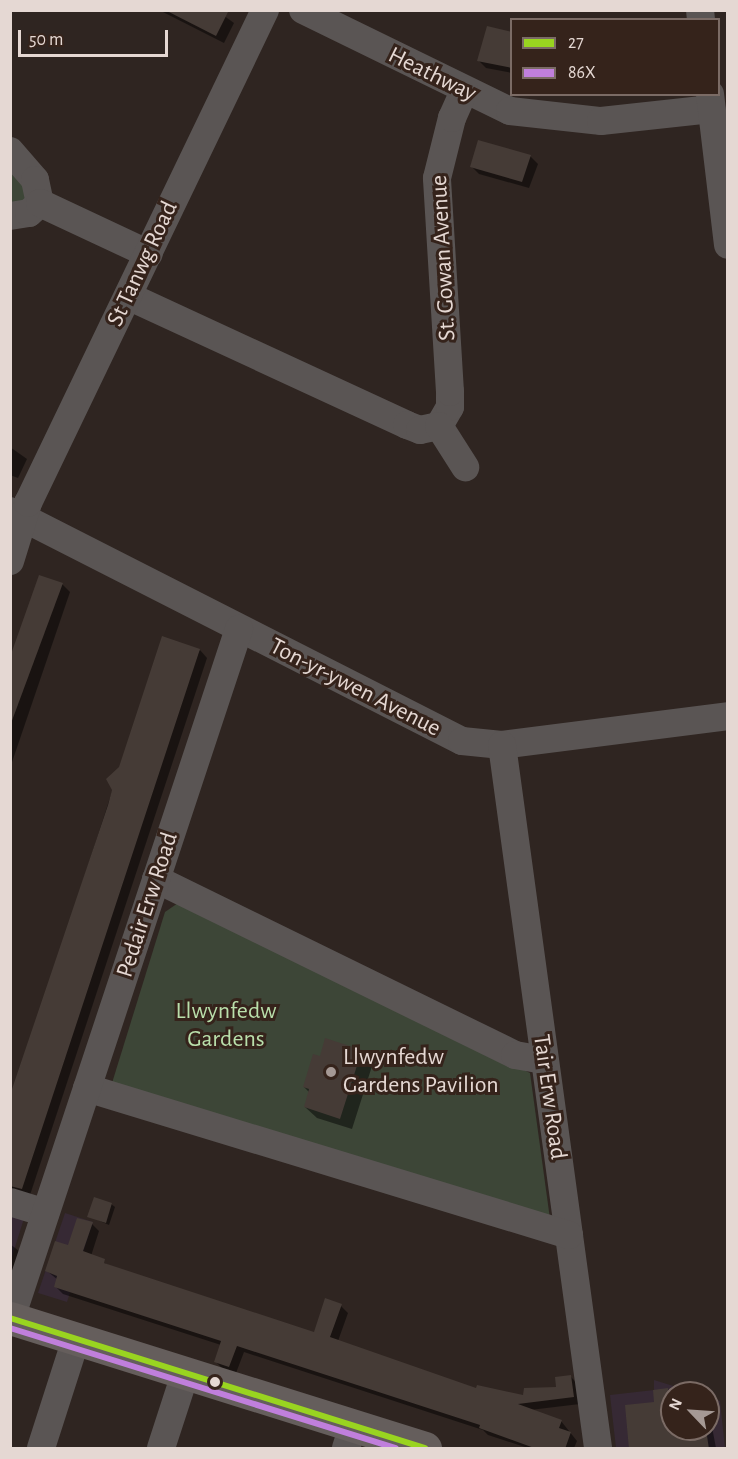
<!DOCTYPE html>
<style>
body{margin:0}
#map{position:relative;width:738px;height:1459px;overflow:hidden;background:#2f2521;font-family:"Alegreya Sans",sans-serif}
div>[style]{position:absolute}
.commercial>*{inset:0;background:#362934}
.green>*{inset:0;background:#3d4637}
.shadow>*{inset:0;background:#0007}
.building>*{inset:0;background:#453b36}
.minor>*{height:28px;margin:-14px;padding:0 14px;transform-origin:14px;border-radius:14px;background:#5a5554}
.major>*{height:33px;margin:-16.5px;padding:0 16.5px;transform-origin:16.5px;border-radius:16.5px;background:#655e5c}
.bus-1>*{height:6px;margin:-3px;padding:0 3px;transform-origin:3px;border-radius:3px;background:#99d420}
.bus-2>*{height:6px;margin:-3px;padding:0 3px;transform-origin:3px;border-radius:3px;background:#c07fdc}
.dots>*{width:16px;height:16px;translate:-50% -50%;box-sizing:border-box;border:3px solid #35231b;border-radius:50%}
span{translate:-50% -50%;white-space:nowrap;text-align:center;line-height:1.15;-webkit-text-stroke:6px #35231b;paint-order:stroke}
.street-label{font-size:24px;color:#e5d8d3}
.park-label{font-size:24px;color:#b9dfab}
.poi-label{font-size:24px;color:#e5d8d3}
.left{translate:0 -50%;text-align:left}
.frame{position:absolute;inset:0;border:12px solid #e5d8d3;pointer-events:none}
.legend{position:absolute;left:510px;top:18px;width:210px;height:78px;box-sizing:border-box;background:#35231b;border:2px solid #7b6b65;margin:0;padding:8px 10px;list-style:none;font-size:18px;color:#e5d8d3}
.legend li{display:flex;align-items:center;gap:12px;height:30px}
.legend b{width:30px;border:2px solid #7b6b65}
.north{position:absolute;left:660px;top:1381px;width:60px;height:60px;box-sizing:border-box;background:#35231b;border:2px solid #7b6b65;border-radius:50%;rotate:295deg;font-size:16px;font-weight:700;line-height:24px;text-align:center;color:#e5d8d3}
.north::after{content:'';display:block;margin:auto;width:21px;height:27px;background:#a59995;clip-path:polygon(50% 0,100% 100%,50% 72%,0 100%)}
.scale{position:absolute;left:18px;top:30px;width:150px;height:27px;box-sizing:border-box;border:3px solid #e5d8d3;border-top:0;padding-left:8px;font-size:18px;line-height:21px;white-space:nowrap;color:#e5d8d3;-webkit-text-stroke:4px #35231b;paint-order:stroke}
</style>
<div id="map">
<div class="commercial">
<i style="clip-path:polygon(11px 1207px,26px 1212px,11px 1260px)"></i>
<i style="clip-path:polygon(65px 1213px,93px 1222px,67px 1302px,38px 1293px)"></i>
<i style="clip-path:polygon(654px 1380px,696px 1393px,672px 1393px,672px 1429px,708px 1429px,708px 1397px,720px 1401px,725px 1448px,616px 1448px,610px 1395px,654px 1390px)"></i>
</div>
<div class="green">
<i style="clip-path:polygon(11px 159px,29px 199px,11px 210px)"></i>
<i style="clip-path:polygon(181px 901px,530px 1073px,550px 1219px,112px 1083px,165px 912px)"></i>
</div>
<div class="shadow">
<i style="clip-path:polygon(159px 10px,216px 10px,234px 23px,224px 43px)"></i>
<i style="clip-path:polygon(512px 33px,512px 73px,486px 68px,479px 61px)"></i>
<i style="clip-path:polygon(530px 156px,538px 164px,529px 188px,479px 174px,471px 166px)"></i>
<i style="clip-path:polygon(10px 447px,27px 459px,18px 478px,10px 475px)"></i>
<i style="clip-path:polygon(62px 584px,70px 592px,10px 768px,10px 664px)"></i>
<i style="clip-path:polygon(200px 650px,207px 658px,30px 1195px,10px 1196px,10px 1106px,120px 767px)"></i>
<i style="clip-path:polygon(361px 1052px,373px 1063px,352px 1129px,317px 1118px,305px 1107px,309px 1092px,304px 1087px,321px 1057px)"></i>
<i style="clip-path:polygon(111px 1204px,115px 1207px,109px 1225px,89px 1216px)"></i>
<i style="clip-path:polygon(92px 1224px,99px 1231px,91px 1256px,112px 1267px,314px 1334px,341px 1306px,348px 1313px,338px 1341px,477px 1390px,525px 1397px,558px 1388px,571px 1377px,578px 1384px,580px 1404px,530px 1410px,561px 1421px,577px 1441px,574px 1448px,528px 1448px,488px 1435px,483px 1430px,244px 1352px,236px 1373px,223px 1369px,216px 1362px,221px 1345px,63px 1294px,56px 1287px,58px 1280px,47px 1271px)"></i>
<i style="clip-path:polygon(10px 1244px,23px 1254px,10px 1293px)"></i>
<i style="clip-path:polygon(668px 1389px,672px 1393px,672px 1429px,708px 1429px,708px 1406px,716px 1448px,630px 1448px)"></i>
</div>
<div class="building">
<i style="clip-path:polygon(165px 10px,229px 10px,216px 36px)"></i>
<i style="clip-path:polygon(487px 26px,512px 32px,512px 68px,477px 61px)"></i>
<i style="clip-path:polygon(478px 140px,531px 155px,522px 182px,470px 167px)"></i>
<i style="clip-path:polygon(39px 575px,63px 583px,10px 726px,10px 657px)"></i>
<i style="clip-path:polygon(162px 636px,200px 649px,22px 1189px,10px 1186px,10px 1095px,108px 805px,112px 790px,106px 779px,119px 767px)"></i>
<i style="clip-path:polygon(325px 1038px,362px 1050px,340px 1119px,304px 1107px,309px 1089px,303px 1087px,313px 1054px,320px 1056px)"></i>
<i style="clip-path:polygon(94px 1197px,112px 1203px,106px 1223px,87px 1217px)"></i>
<i style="clip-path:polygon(77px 1218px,93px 1222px,83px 1251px,105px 1259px,104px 1263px,314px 1332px,325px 1298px,342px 1304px,330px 1337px,476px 1388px,477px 1385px,523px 1395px,524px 1388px,556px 1387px,555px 1377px,571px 1375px,574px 1397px,518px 1404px,562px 1420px,559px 1428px,571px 1432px,565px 1449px,537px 1449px,479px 1428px,480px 1425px,237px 1346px,229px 1367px,214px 1362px,221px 1341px,54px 1287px,57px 1276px,45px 1271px,55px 1241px,68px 1245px)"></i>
<i style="clip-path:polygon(668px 1388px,672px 1429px,706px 1429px,709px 1449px,629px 1449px,625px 1405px,654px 1402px,653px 1390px)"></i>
</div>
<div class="minor">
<i style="left:303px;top:10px;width:230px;rotate:26deg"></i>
<i style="left:510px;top:111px;width:92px;rotate:6.3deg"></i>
<i style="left:601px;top:121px;width:111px;rotate:-6.2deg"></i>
<i style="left:700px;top:10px;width:10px;rotate:84deg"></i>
<i style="left:710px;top:94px;width:152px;rotate:83.2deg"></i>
<i style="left:10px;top:151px;width:38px;rotate:49deg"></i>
<i style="left:35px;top:180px;width:24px;rotate:78deg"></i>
<i style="left:10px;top:216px;width:19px;rotate:-9deg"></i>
<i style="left:29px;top:213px;width:15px;rotate:-42deg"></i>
<i style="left:40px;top:203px;width:120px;rotate:25.1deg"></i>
<i style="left:128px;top:296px;width:307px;rotate:24.8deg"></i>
<i style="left:407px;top:425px;width:14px;rotate:21deg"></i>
<i style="left:420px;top:430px;width:19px;rotate:-12deg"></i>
<i style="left:439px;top:426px;width:22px;rotate:-60deg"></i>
<i style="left:450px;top:407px;width:15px;rotate:-90deg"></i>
<i style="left:450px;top:392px;width:214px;rotate:-93.5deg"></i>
<i style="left:437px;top:178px;width:62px;rotate:-76deg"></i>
<i style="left:452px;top:118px;width:30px;rotate:-66deg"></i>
<i style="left:439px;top:426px;width:49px;rotate:57.6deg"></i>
<i style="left:10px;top:511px;width:507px;rotate:26.97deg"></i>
<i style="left:462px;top:741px;width:40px;rotate:5.7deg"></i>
<i style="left:502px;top:745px;width:228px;rotate:-7.3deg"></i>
<i style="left:10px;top:561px;width:61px;rotate:-72.8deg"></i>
<i style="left:28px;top:503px;width:547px;rotate:-64.32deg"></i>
<i style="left:502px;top:745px;width:710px;rotate:82.22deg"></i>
<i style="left:156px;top:879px;width:400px;rotate:26.1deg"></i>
<i style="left:515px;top:1055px;width:29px;rotate:10deg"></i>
<i style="left:87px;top:1088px;width:504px;rotate:16.96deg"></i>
<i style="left:10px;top:1202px;width:37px;rotate:17deg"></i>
<i style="left:11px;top:1318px;width:726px;rotate:-71.69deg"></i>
<i style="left:41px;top:1448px;width:114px;rotate:-72.2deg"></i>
<i style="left:161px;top:1448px;width:78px;rotate:-72deg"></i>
<i style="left:346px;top:1448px;width:23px;rotate:-72deg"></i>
</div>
<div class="major">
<i style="left:10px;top:1318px;width:435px;rotate:17.4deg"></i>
</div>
<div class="bus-1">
<i style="left:10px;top:1318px;width:435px;rotate:17.4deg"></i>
</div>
<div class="bus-2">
<i style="left:10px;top:1328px;width:404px;rotate:17.3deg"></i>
</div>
<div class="dots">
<i style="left:331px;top:1072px;background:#a59995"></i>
<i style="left:215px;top:1382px;background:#e5d8d3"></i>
</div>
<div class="street-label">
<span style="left:432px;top:75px;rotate:26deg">Heathway</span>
<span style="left:444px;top:258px;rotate:-93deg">St. Gowan Avenue</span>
<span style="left:143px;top:264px;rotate:-65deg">St Tanwg Road</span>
<span style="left:355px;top:688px;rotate:27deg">Ton-yr-ywen Avenue</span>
<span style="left:148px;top:905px;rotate:-72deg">Pedair Erw Road</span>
<span style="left:549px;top:1097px;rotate:82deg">Tair Erw Road</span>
</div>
<div class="park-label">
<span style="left:226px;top:1026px">Llwynfedw<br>Gardens</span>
</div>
<div class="poi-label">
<span class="left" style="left:343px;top:1072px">Llwynfedw<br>Gardens Pavilion</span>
</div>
<div class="frame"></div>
<ul class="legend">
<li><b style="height:8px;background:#99d420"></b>27</li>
<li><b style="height:8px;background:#c07fdc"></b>86X</li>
</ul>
<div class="north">N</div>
<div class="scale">50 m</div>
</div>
